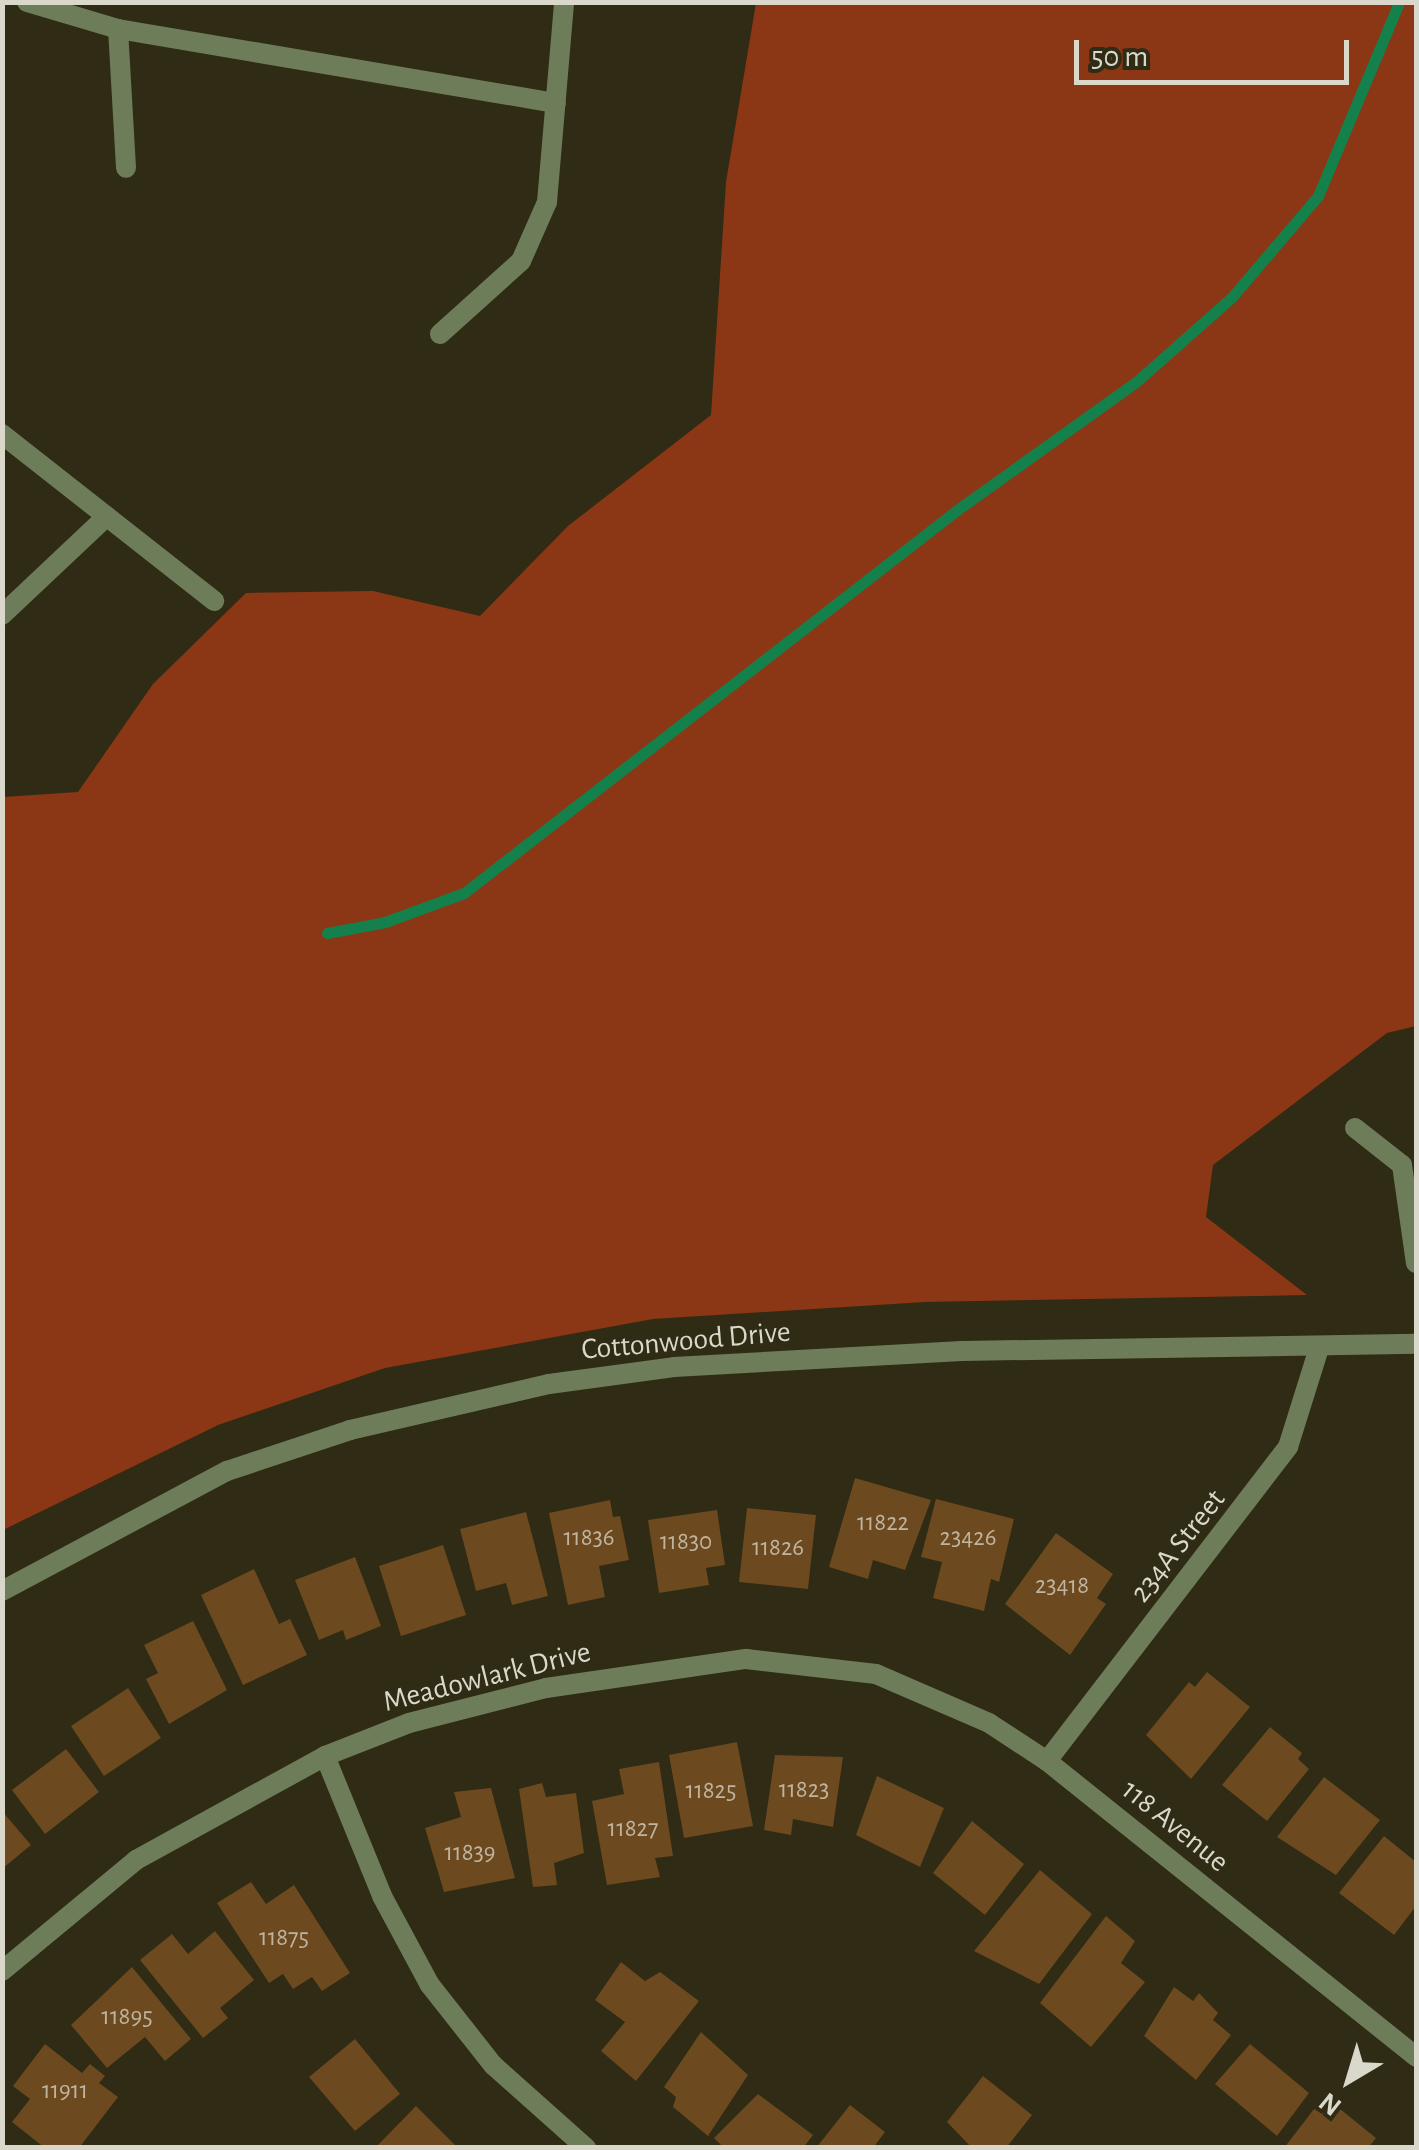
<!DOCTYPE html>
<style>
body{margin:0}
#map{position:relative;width:1419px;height:2150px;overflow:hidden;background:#2f2b14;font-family:"Alegreya Sans",sans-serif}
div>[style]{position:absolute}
.forest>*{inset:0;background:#8b3715}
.stream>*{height:11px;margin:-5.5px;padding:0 5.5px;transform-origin:5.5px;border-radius:5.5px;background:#14814c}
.building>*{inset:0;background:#6c491f}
.service>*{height:20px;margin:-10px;padding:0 10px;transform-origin:10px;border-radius:10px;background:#6e7d59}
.minor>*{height:20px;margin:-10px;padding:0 10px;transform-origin:10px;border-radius:10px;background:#6e7d59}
.tertiary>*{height:20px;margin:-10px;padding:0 10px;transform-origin:10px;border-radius:10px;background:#6e7d59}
span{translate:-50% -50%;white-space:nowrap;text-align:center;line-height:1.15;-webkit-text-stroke:10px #2f2b14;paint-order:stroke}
.number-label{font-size:25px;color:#beb49f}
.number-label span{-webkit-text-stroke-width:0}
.street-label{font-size:30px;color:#dad8ca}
.frame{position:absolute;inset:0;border:5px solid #dad8ca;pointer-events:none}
.north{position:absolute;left:1299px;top:2030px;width:100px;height:100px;-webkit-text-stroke:8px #2f2b14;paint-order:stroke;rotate:218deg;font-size:28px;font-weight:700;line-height:40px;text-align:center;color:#dad8ca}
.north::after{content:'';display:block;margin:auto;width:35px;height:45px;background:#dad8ca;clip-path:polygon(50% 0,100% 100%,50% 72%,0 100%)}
.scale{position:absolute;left:1074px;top:40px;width:275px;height:45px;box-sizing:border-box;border:5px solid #dad8ca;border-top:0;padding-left:12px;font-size:30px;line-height:35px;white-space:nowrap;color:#dad8ca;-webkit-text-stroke:8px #2f2b14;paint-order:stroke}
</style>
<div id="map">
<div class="forest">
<i style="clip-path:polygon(756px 3px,1416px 3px,1416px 1026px,1387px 1033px,1213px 1165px,1206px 1217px,1307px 1295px,925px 1302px,653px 1319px,385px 1368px,218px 1425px,3px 1530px,3px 797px,78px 792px,153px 684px,246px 593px,373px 591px,480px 616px,568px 526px,711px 415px,726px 182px)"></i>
</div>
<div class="stream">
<i style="left:327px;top:933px;width:59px;rotate:-10.7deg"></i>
<i style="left:385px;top:922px;width:84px;rotate:-20.2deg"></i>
<i style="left:464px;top:893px;width:624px;rotate:-37.84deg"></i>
<i style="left:957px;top:510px;width:220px;rotate:-35.6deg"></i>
<i style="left:1136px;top:382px;width:128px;rotate:-41.5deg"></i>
<i style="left:1232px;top:297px;width:133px;rotate:-49.6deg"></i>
<i style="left:1318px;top:196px;width:210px;rotate:-67.3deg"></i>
</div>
<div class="building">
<i style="clip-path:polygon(855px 1478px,931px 1500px,905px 1570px,873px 1560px,868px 1579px,829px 1567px)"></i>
<i style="clip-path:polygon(936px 1499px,1014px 1519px,999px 1582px,991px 1579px,984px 1611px,933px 1598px,942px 1562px,921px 1557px)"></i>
<i style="clip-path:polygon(610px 1500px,613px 1517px,620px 1516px,629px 1560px,599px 1566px,605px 1597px,568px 1605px,549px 1513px)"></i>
<i style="clip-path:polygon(747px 1508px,816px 1515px,808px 1589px,739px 1582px)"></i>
<i style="clip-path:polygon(717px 1510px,725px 1565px,706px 1568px,709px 1585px,659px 1593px,648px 1520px)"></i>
<i style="clip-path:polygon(526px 1512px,548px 1596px,512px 1605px,506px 1583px,476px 1591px,460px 1529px)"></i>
<i style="clip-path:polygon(1056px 1533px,1113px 1574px,1097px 1598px,1106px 1604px,1070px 1655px,1005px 1604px)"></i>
<i style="clip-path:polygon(443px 1545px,466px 1615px,401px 1636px,379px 1566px)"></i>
<i style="clip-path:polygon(355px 1557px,381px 1626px,346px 1640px,343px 1630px,319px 1640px,295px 1580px)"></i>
<i style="clip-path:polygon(254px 1569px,279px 1624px,290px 1619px,307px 1655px,243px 1685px,201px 1595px)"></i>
<i style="clip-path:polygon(193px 1621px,227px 1690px,169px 1724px,146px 1679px,158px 1673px,144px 1645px)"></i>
<i style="clip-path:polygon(1207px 1672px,1250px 1707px,1191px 1779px,1146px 1735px,1189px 1682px,1195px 1687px)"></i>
<i style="clip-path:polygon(128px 1688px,161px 1738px,104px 1776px,71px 1726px)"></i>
<i style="clip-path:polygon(1270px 1727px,1302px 1753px,1298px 1759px,1309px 1769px,1267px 1821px,1222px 1785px)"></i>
<i style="clip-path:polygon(737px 1742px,753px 1826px,684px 1838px,669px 1755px)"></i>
<i style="clip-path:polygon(66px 1749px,99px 1792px,45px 1834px,12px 1790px)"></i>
<i style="clip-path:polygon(775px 1755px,843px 1757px,833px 1827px,793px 1819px,791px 1835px,764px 1830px)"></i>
<i style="clip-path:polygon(659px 1762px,673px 1856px,655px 1858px,660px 1877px,607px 1885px,592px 1801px,624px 1794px,619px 1769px)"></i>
<i style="clip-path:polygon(877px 1776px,944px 1808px,920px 1867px,856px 1835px)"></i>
<i style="clip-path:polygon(1324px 1777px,1380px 1820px,1336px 1875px,1277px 1837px)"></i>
<i style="clip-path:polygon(542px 1783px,546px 1797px,576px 1793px,584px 1853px,554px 1863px,557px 1885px,533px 1887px,519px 1789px)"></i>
<i style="clip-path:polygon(491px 1788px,515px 1878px,444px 1892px,425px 1828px,461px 1817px,454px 1792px)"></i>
<i style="clip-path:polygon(2px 1811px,31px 1845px,2px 1869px)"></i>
<i style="clip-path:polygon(972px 1821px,1024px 1864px,985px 1915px,933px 1873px)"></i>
<i style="clip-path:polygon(1384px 1836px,1416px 1862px,1416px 1906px,1394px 1935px,1339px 1893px)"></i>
<i style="clip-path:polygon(1040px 1870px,1092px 1914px,1039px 1984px,974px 1951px)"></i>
<i style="clip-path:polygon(251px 1882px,266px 1904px,294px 1885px,350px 1973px,322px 1991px,312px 1977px,293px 1989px,283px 1974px,269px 1983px,217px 1903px)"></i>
<i style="clip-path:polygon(1106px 1916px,1135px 1941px,1121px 1963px,1145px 1982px,1091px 2047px,1040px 2003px)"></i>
<i style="clip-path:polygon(215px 1931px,254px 1980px,220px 2008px,228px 2018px,203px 2038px,140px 1960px,172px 1934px,188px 1954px)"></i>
<i style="clip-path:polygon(621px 1962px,645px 1981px,660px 1972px,699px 2001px,636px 2081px,601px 2051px,625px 2022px,595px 2000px)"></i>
<i style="clip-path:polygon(132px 1967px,191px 2039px,165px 2061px,145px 2037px,107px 2068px,71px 2025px)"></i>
<i style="clip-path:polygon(1174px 1987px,1193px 2001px,1199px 1993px,1218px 2013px,1213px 2020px,1231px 2035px,1196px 2080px,1144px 2036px)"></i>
<i style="clip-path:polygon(701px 2032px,748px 2075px,708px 2136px,673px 2107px,676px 2097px,664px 2087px)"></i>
<i style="clip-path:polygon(355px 2039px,400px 2094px,355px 2131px,309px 2077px)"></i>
<i style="clip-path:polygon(45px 2044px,82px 2073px,90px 2064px,105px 2076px,99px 2083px,118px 2097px,79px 2148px,45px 2148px,12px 2122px,30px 2099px,13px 2086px)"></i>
<i style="clip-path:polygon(1250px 2044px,1309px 2093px,1277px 2136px,1215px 2084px)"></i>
<i style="clip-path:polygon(983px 2076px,1032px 2115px,1006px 2148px,972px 2148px,947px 2122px)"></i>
<i style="clip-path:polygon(758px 2094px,813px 2135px,803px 2148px,724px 2148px,714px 2138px)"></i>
<i style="clip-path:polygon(1324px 2096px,1376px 2138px,1368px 2148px,1284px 2148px)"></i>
<i style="clip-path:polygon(850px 2105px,885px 2132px,873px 2148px,816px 2148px)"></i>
<i style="clip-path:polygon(416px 2106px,458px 2148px,375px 2148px)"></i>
</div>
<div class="service">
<i style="left:27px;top:2px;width:95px;rotate:16.5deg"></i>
<i style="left:118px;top:29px;width:444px;rotate:9.6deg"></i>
<i style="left:118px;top:29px;width:139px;rotate:86.7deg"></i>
<i style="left:440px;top:334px;width:109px;rotate:-42deg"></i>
<i style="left:521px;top:261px;width:64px;rotate:-66.2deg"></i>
<i style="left:547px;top:202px;width:201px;rotate:-85.1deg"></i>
<i style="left:2px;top:434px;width:270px;rotate:38.2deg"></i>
<i style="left:2px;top:615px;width:144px;rotate:-43.3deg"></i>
<i style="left:1355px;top:1128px;width:60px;rotate:38.2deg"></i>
<i style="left:1402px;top:1165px;width:99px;rotate:81.9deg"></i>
</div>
<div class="minor">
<i style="left:325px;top:1756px;width:151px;rotate:67.8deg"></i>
<i style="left:382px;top:1896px;width:101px;rotate:61.7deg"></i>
<i style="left:430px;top:1985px;width:102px;rotate:51.8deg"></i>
<i style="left:493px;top:2065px;width:125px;rotate:41.7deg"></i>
<i style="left:1047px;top:1761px;width:396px;rotate:-52.5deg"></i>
<i style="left:1288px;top:1447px;width:104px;rotate:-72.6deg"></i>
<i style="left:2px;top:1971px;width:174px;rotate:-39.6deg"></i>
<i style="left:136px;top:1860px;width:216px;rotate:-28.8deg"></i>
<i style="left:325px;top:1756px;width:90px;rotate:-21.4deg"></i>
<i style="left:409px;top:1723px;width:141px;rotate:-14.3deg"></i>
<i style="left:546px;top:1688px;width:202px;rotate:-8.3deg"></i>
<i style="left:746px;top:1659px;width:131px;rotate:6.6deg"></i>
<i style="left:876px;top:1674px;width:123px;rotate:23.4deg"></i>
<i style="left:989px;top:1723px;width:69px;rotate:33.2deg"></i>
<i style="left:1047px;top:1761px;width:473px;rotate:38.7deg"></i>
</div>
<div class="tertiary">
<i style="left:2px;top:1591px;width:255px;rotate:-28.1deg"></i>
<i style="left:227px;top:1471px;width:130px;rotate:-18.4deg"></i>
<i style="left:350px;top:1430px;width:204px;rotate:-13deg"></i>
<i style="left:549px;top:1384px;width:126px;rotate:-7.7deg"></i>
<i style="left:674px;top:1367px;width:288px;rotate:-3.2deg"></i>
<i style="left:962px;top:1351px;width:454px;rotate:-0.9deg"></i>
</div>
<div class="number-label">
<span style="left:883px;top:1523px">11822</span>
<span style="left:589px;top:1538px">11836</span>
<span style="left:968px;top:1538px">23426</span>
<span style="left:686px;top:1542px">11830</span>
<span style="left:778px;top:1548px">11826</span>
<span style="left:1062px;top:1586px">23418</span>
<span style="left:804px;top:1790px">11823</span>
<span style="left:711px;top:1791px">11825</span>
<span style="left:633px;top:1829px">11827</span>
<span style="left:470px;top:1853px">11839</span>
<span style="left:284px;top:1938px">11875</span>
<span style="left:127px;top:2017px">11895</span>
<span style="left:65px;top:2091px">11911</span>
</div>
<div class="street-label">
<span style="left:686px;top:1341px;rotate:-5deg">Cottonwood Drive</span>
<span style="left:1178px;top:1546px;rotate:-52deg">234A Street</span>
<span style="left:487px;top:1677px;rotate:-14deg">Meadowlark Drive</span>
<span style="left:1175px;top:1826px;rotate:39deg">118 Avenue</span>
</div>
<div class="frame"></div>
<div class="north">N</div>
<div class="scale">50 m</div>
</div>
